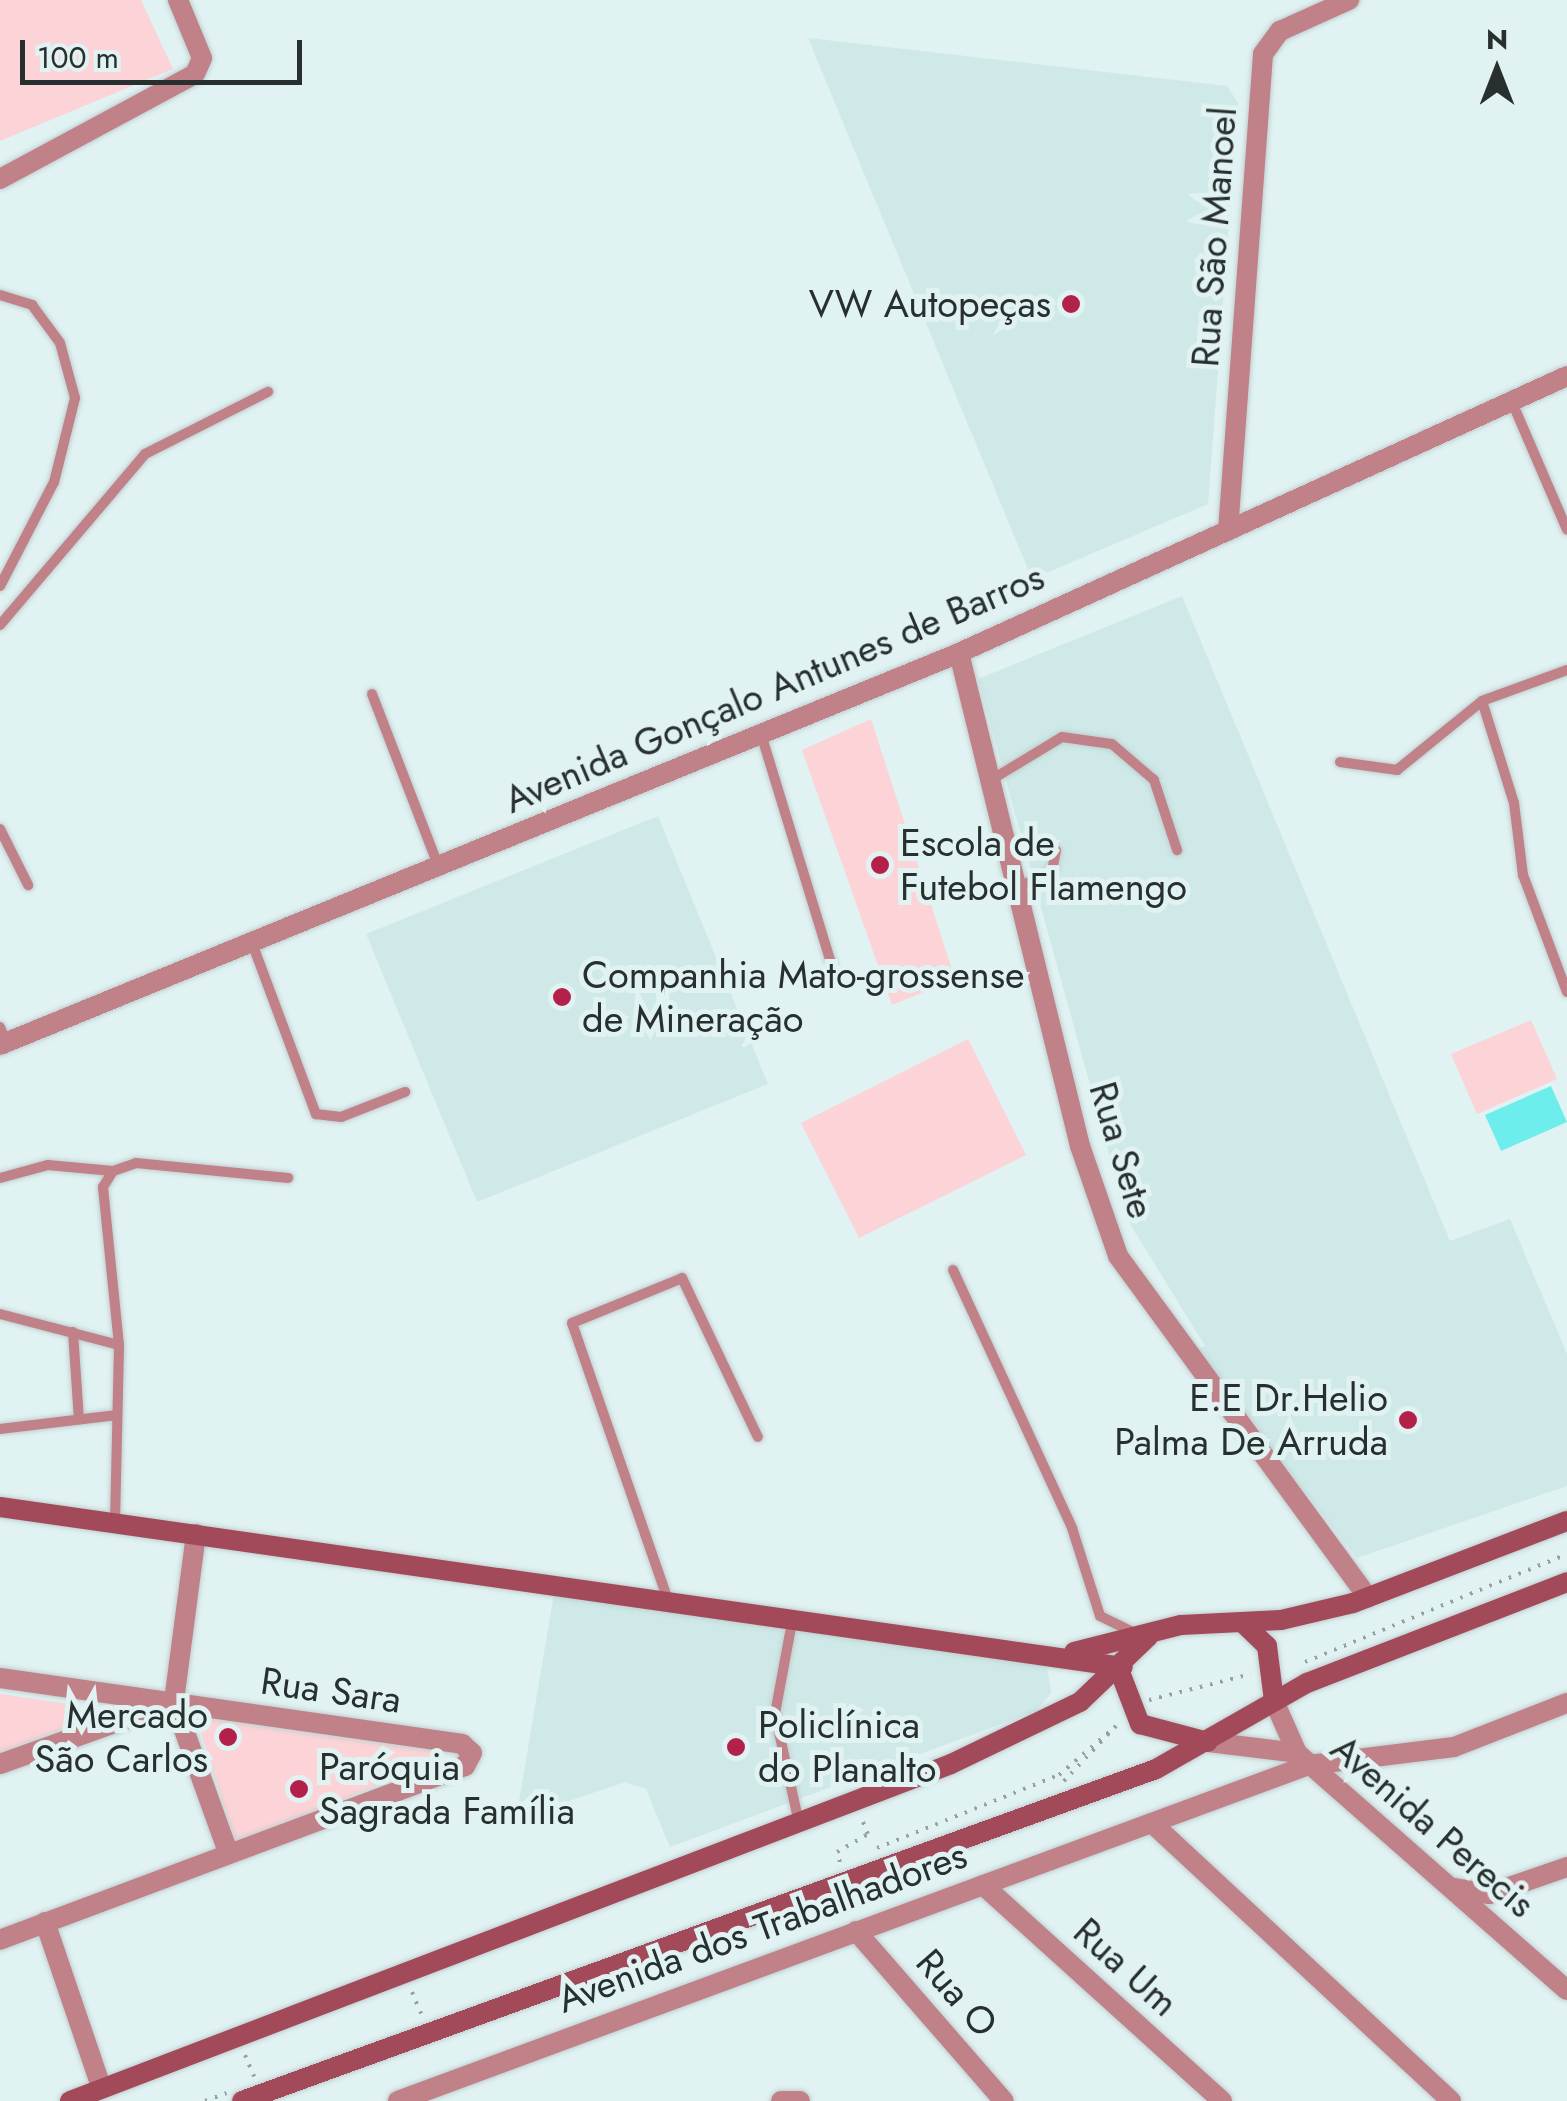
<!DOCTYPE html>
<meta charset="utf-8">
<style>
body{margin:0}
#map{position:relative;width:1567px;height:2101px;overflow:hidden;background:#e1f2f2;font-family:Jost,sans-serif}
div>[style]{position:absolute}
.built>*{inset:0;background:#cee9e8}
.green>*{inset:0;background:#fcd3d7}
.water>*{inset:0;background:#6deeec}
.path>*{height:4px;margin-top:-2px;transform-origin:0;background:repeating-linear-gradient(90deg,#95a2a2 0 2.5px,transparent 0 10.5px)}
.roads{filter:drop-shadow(0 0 2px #c0cfcf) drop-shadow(0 0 2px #c0cfcf)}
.service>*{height:10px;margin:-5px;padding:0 5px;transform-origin:5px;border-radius:5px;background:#c08189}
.minor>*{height:20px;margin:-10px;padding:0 10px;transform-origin:10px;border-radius:10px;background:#c08189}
.tertiary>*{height:20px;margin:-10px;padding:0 10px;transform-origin:10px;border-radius:10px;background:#c08189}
.secondary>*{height:20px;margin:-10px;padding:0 10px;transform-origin:10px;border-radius:10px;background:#a34a5a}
.dots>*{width:28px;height:28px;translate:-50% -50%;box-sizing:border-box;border:5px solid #e1f2f2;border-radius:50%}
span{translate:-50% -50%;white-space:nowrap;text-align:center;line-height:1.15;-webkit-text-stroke:10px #e1f2f2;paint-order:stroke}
.street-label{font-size:38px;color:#282f2f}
.poi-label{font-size:38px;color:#282f2f}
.right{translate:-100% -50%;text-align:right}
.left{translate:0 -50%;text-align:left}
.north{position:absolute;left:1447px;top:20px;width:100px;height:100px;-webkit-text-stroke:8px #e1f2f2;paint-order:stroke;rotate:0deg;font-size:28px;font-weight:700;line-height:40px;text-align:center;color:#282f2f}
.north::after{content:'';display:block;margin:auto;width:35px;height:45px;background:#282f2f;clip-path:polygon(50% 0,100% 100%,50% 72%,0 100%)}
.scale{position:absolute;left:20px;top:40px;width:282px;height:45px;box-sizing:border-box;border:5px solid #282f2f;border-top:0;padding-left:12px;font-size:30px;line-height:35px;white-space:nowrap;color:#282f2f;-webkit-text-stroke:8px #e1f2f2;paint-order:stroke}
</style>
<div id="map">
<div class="built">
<i style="clip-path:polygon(808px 38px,1227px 86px,1238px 103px,1208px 504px,1032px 579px)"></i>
<i style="clip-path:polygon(1182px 596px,1450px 1241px,1510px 1219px,1567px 1354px,1567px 1486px,1357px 1558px,1195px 1351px,1205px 1346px,1127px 1219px,978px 679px)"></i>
<i style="clip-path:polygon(658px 816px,768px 1084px,477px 1202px,366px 934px)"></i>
<i style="clip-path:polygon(554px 1594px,1047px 1666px,1051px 1693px,1036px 1711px,670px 1847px,646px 1789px,625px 1782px,516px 1819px)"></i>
</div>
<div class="green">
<i style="clip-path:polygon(0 0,141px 0,173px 69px,0 141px)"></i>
<i style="clip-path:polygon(871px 719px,955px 979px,892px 1005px,802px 750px)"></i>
<i style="clip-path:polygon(1531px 1020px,1557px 1079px,1477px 1114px,1451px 1054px)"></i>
<i style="clip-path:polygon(968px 1039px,1026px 1155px,859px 1238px,801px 1123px)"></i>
<i style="clip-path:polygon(0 1694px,76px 1705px,75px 1724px,0 1753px)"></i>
<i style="clip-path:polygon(196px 1717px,433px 1751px,439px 1759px,236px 1844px)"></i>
</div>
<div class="water">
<i style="clip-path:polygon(1551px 1086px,1567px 1122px,1501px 1151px,1485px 1115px)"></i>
</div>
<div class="path">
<i style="left:1305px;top:1662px;width:283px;rotate:-22.4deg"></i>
<i style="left:1149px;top:1700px;width:105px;rotate:-14.3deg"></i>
<i style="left:877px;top:1848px;width:196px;rotate:-21.9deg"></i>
<i style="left:1059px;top:1775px;width:75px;rotate:-40.7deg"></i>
<i style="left:1116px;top:1726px;width:76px;rotate:133.4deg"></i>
<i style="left:840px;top:1862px;width:10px;rotate:-107deg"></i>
<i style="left:837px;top:1852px;width:36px;rotate:-30deg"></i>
<i style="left:868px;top:1834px;width:15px;rotate:-113deg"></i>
<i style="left:412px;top:1992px;width:26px;rotate:67deg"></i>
<i style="left:245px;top:2055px;width:26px;rotate:67deg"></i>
<i style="left:205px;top:2101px;width:23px;rotate:-20deg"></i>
</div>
<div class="roads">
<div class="service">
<i style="left:0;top:295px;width:34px;rotate:17deg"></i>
<i style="left:32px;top:305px;width:47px;rotate:53.6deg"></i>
<i style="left:60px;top:343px;width:57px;rotate:74.7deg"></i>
<i style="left:75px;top:398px;width:87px;rotate:104deg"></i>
<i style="left:54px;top:482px;width:117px;rotate:117.4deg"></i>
<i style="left:1512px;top:402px;width:139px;rotate:66.7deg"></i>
<i style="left:0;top:625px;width:224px;rotate:-49.7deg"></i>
<i style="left:145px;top:454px;width:138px;rotate:-26.8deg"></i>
<i style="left:1567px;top:670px;width:90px;rotate:160deg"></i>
<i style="left:1482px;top:701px;width:107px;rotate:72.6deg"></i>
<i style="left:1514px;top:803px;width:73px;rotate:82.9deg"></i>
<i style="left:1523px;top:875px;width:125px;rotate:69.4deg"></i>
<i style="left:372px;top:694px;width:183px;rotate:68.9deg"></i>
<i style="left:761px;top:734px;width:256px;rotate:73deg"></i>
<i style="left:1340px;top:762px;width:58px;rotate:8deg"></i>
<i style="left:1397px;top:770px;width:109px;rotate:-39.1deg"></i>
<i style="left:991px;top:780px;width:83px;rotate:-31.2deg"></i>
<i style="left:1062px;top:737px;width:50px;rotate:8deg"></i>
<i style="left:1112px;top:744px;width:55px;rotate:40.6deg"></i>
<i style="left:1154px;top:780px;width:74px;rotate:71.8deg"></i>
<i style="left:0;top:829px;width:63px;rotate:63.4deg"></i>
<i style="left:1017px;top:888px;width:39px;rotate:-26deg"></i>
<i style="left:1052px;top:871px;width:21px;rotate:-79deg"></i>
<i style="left:252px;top:943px;width:183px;rotate:69.5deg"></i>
<i style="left:316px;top:1114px;width:25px;rotate:7deg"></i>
<i style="left:341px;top:1117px;width:69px;rotate:-21.3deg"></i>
<i style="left:0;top:1027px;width:16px;rotate:68deg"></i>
<i style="left:0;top:1178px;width:50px;rotate:-15.2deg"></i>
<i style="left:48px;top:1165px;width:65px;rotate:5.3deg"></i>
<i style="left:953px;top:1270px;width:284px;rotate:65.2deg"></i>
<i style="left:1072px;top:1528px;width:92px;rotate:72.3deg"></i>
<i style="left:1100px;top:1616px;width:37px;rotate:26deg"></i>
<i style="left:0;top:1314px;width:123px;rotate:14.6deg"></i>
<i style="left:73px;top:1332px;width:87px;rotate:86.1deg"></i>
<i style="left:0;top:1429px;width:118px;rotate:-6.8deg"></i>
<i style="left:115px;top:1523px;width:178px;rotate:-88.7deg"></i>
<i style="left:119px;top:1345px;width:159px;rotate:-95.8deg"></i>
<i style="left:103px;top:1187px;width:19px;rotate:-58deg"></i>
<i style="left:113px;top:1171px;width:24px;rotate:-19deg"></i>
<i style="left:136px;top:1163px;width:153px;rotate:5.6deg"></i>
<i style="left:669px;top:1603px;width:296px;rotate:-109.1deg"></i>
<i style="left:572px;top:1323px;width:119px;rotate:-22.2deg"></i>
<i style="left:682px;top:1278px;width:176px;rotate:64.5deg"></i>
<i style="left:792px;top:1622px;width:94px;rotate:100.5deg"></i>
<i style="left:775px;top:1714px;width:112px;rotate:77.6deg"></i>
</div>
<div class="minor">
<i style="left:0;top:179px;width:221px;rotate:-28.3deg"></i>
<i style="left:195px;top:74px;width:17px;rotate:-66deg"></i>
<i style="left:202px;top:58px;width:63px;rotate:-112.5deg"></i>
<i style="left:1228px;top:531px;width:478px;rotate:-85.8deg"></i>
<i style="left:1263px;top:54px;width:29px;rotate:-54deg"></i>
<i style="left:1280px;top:31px;width:76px;rotate:-24.2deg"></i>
<i style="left:959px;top:653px;width:508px;rotate:76.21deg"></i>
<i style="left:1080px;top:1146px;width:116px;rotate:70.9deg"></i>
<i style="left:1118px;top:1256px;width:423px;rotate:53.8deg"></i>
<i style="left:196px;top:1534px;width:169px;rotate:97.5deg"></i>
<i style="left:174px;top:1702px;width:159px;rotate:70.2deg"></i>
<i style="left:0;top:1678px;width:467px;rotate:8.1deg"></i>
<i style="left:462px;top:1744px;width:13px;rotate:42deg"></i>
<i style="left:472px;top:1753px;width:15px;rotate:118deg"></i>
<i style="left:465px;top:1766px;width:496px;rotate:159.5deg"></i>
<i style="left:0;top:1764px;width:178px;rotate:-19.7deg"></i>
<i style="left:1152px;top:1823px;width:408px;rotate:42.9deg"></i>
<i style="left:983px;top:1885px;width:322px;rotate:42.1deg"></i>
<i style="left:45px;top:1922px;width:176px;rotate:71.2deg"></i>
<i style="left:856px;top:1931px;width:225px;rotate:49deg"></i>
<i style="left:398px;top:2101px;width:971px;rotate:-20.25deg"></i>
<i style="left:1309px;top:1765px;width:146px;rotate:-7.1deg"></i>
<i style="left:1454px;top:1747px;width:121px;rotate:-21.3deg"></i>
<i style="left:781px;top:2101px;width:19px"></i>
</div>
<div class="tertiary">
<i style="left:0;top:1045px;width:1036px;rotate:-22.23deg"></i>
<i style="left:959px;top:653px;width:668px;rotate:-24.49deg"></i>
<i style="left:1274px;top:1701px;width:57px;rotate:66.1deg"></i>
<i style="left:1297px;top:1753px;width:359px;rotate:41.3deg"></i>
<i style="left:1208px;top:1742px;width:90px;rotate:7deg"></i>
<i style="left:1455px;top:1888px;width:35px;rotate:10deg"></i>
<i style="left:1489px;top:1894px;width:83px;rotate:-19.1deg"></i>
</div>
<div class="secondary">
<i style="left:0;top:1507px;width:1134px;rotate:8.11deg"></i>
<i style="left:1242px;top:1622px;width:35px;rotate:44deg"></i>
<i style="left:1267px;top:1646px;width:55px;rotate:82.7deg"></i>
<i style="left:1074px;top:1652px;width:110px;rotate:-14.2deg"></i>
<i style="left:1181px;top:1625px;width:100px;rotate:-2.9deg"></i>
<i style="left:1281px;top:1620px;width:74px;rotate:-13.3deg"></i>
<i style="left:1353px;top:1603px;width:229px;rotate:-21deg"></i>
<i style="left:1120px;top:1672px;width:56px;rotate:69deg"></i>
<i style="left:1140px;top:1724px;width:70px;rotate:14.8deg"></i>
<i style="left:70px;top:2101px;width:943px;rotate:-20.93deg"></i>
<i style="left:951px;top:1764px;width:143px;rotate:-25.7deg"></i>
<i style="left:1080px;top:1702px;width:95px;rotate:-43.7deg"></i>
<i style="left:242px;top:2101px;width:972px;rotate:-19.96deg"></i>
<i style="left:1156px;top:1769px;width:174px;rotate:-29.7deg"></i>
<i style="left:1307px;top:1683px;width:279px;rotate:-21.2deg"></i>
</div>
</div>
<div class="dots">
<i style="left:1071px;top:304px;background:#b3214a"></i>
<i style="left:880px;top:865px;background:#b3214a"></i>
<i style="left:562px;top:997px;background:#b3214a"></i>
<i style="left:1408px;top:1420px;background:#b3214a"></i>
<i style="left:228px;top:1737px;background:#b3214a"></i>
<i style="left:736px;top:1747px;background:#b3214a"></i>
<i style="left:299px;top:1789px;background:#b3214a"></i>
</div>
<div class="street-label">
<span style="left:1214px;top:237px;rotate:-86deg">Rua São Manoel</span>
<span style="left:774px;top:688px;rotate:-23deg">Avenida Gonçalo Antunes de Barros</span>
<span style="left:1122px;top:1150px;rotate:73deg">Rua Sete</span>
<span style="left:331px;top:1690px;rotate:8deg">Rua Sara</span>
<span style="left:1433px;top:1826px;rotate:41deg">Avenida Perecis</span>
<span style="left:762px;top:1927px;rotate:-20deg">Avenida dos Trabalhadores</span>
<span style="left:1126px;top:1967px;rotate:42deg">Rua Um</span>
<span style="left:957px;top:1993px;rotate:49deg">Rua O</span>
</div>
<div class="poi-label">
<span class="right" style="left:1051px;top:304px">VW Autopeças</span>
<span class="left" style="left:900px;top:865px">Escola de<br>Futebol Flamengo</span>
<span class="left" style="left:582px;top:997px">Companhia Mato-grossense<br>de Mineração</span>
<span class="right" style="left:1388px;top:1420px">E.E Dr.Helio<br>Palma De Arruda</span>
<span class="right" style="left:208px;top:1737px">Mercado<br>São Carlos</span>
<span class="left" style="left:758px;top:1747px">Policlínica<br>do Planalto</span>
<span class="left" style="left:319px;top:1789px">Paróquia<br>Sagrada Família</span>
</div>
<div class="north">N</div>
<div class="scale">100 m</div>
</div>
